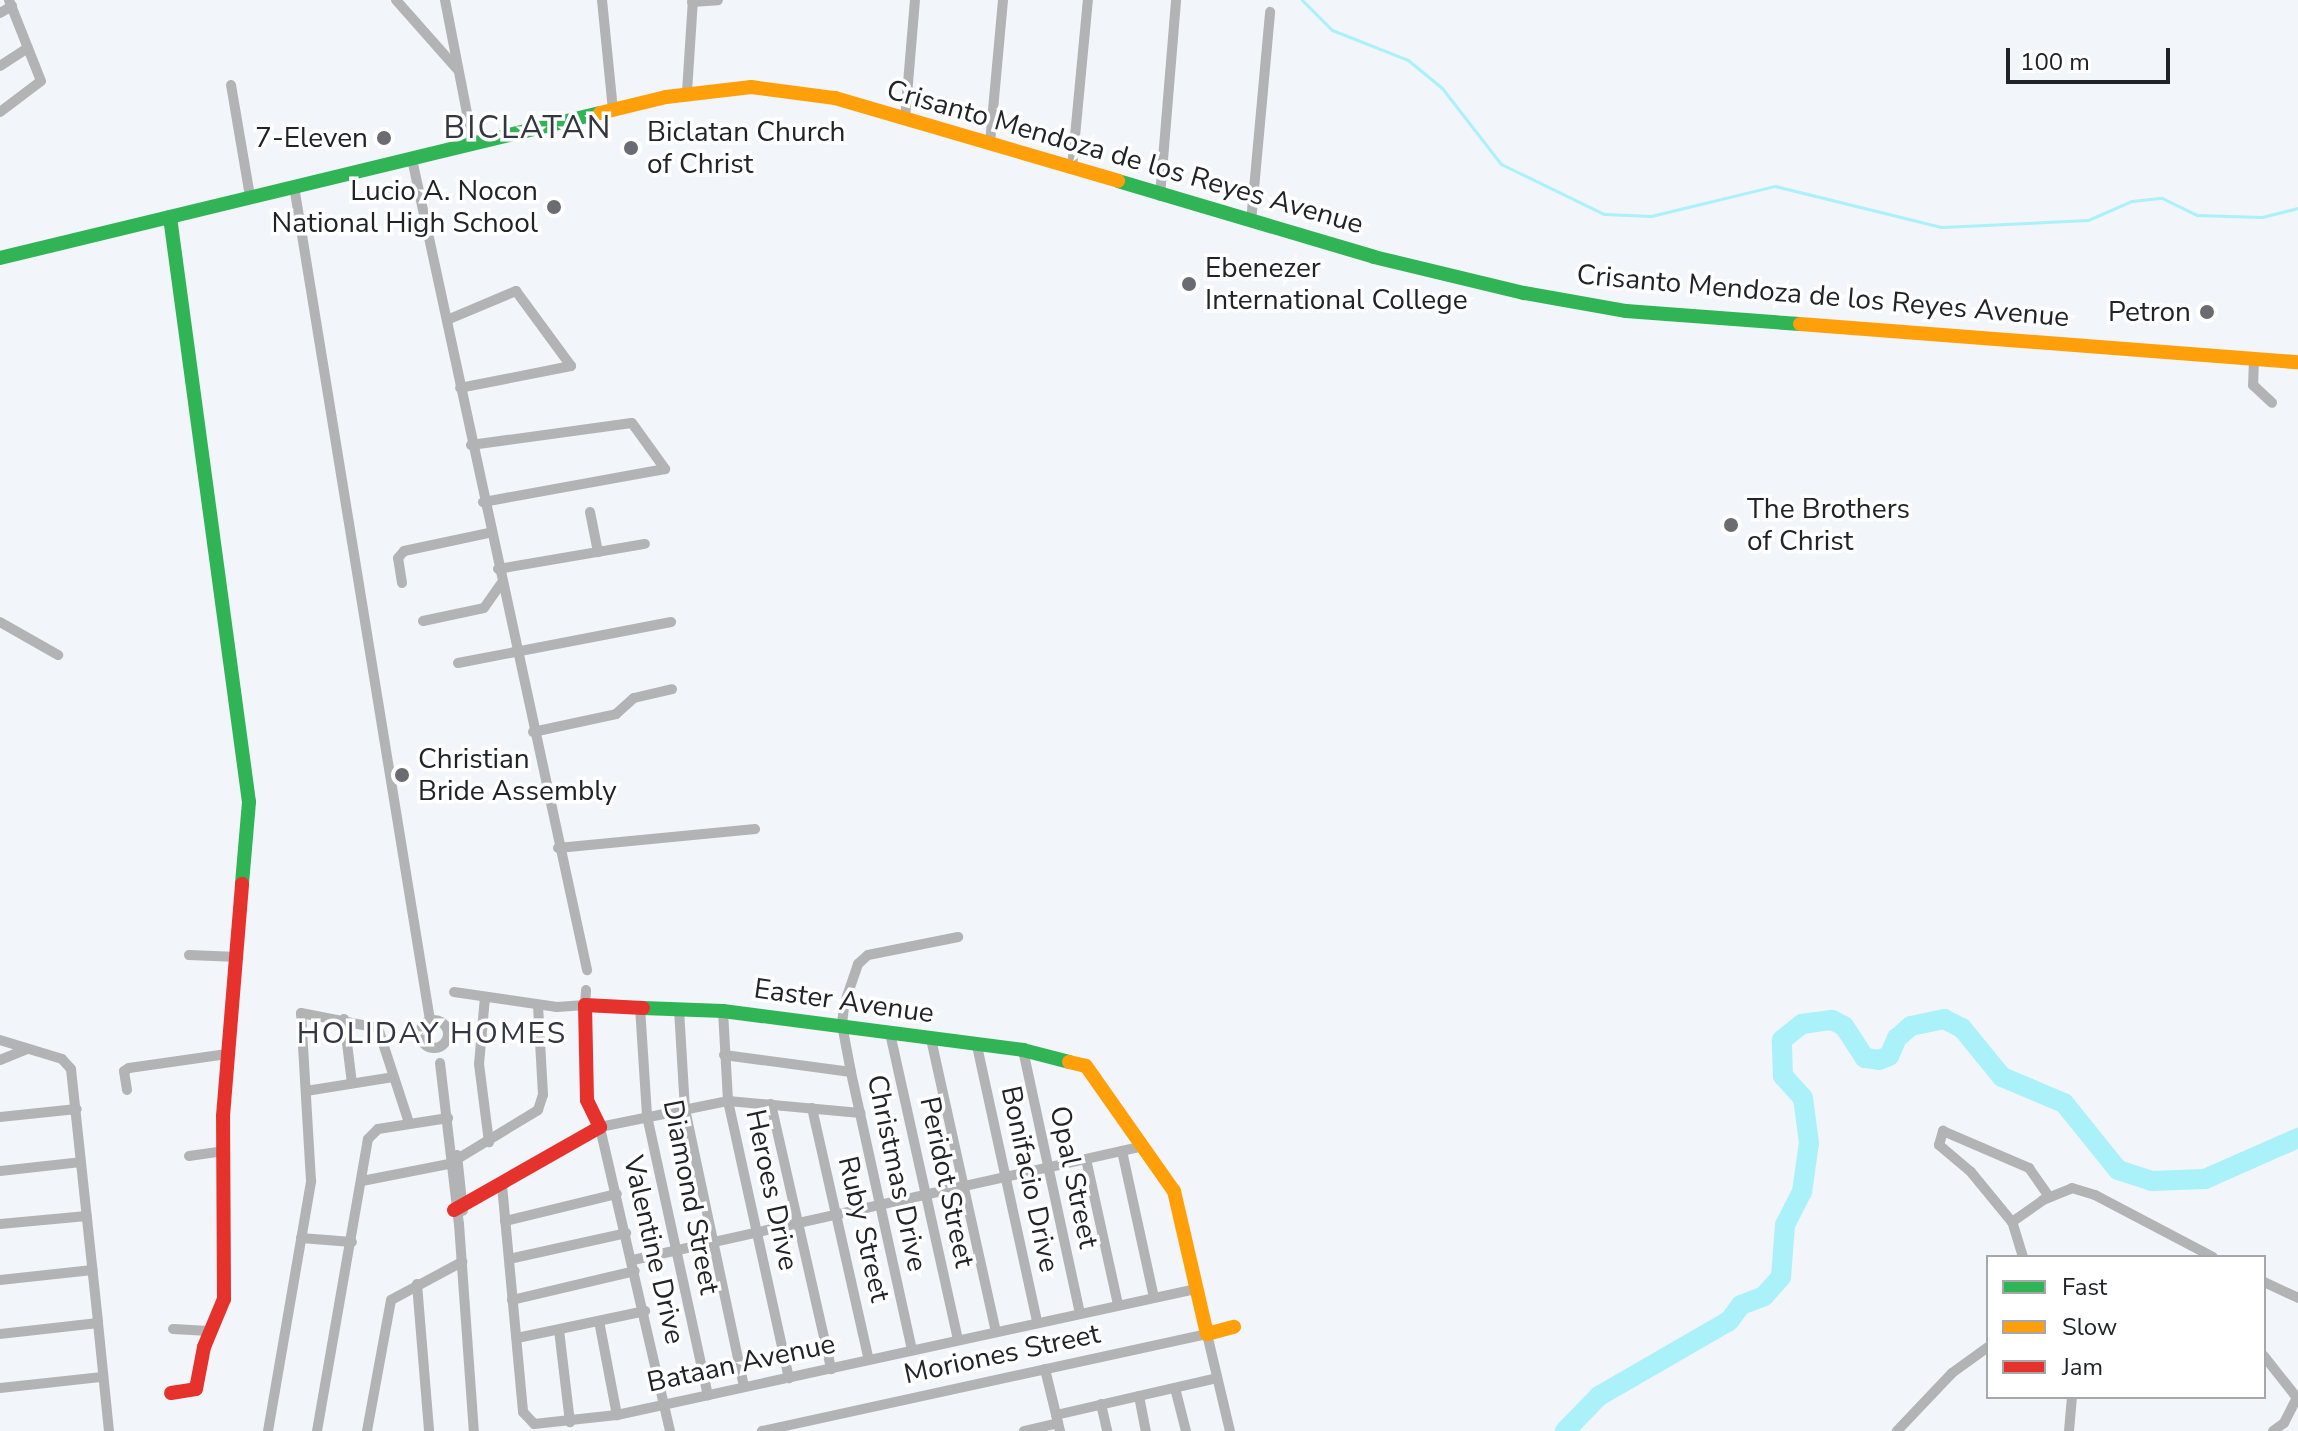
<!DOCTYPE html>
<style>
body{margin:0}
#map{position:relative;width:2298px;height:1431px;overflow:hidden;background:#f2f5f9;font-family:"Nunito Sans",sans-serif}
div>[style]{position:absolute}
.stream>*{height:3px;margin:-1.5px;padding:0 1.5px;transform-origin:1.5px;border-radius:1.5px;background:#aaf1fa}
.river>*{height:20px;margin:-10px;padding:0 10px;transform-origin:10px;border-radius:10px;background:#aaf1fa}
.street>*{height:10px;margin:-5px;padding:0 5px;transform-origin:5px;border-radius:5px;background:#b1b3b5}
.street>.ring{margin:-5px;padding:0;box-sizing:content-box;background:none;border:10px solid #b1b3b5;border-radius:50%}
.fast>*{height:14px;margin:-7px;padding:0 7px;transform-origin:7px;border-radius:7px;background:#30b455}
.slow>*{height:14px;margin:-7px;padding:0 7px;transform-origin:7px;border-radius:7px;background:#ff9f0a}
.jam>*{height:14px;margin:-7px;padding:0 7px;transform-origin:7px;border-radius:7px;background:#e5322d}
.dots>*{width:22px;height:22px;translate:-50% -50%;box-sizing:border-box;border:4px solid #fff;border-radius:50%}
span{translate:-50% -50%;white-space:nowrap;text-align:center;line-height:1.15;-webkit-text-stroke:7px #fff;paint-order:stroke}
.poi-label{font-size:28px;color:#202328}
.left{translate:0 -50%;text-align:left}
.right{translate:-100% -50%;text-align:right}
.street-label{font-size:28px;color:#202328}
.neighbourhood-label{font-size:30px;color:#323742;letter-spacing:2px}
.quarter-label{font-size:32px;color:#323742;letter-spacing:2px}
.legend{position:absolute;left:1986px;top:1255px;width:280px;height:144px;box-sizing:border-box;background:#fff;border:2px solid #a6a7a9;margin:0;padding:10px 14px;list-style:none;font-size:24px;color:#202328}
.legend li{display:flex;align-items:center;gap:16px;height:40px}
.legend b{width:40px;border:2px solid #a6a7a9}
.scale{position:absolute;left:2006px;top:48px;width:164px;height:36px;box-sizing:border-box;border:4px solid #202328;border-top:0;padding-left:10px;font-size:24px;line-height:28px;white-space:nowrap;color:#202328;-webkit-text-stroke:6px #fff;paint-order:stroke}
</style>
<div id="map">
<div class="stream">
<i style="left:1302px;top:0;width:42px;rotate:45deg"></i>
<i style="left:1332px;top:30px;width:82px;rotate:21.5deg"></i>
<i style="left:1408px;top:60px;width:44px;rotate:39.5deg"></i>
<i style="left:1442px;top:88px;width:96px;rotate:52.2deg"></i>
<i style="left:1501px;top:164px;width:114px;rotate:25.9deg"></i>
<i style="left:1604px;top:214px;width:47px;rotate:2.4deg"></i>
<i style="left:1651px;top:216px;width:128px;rotate:-13.6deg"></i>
<i style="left:1775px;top:186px;width:171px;rotate:13.9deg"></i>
<i style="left:1941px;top:227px;width:147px;rotate:-2.7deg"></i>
<i style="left:2088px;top:220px;width:48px;rotate:-23.4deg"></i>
<i style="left:2132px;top:201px;width:30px;rotate:-6deg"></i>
<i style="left:2162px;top:198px;width:39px;rotate:26deg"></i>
<i style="left:2197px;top:215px;width:65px;rotate:1.8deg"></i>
<i style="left:2262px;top:217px;width:37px;rotate:-14deg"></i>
</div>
<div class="river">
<i style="left:1565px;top:1431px;width:49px;rotate:-45.8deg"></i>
<i style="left:1599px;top:1396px;width:150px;rotate:-30deg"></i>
<i style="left:1729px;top:1321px;width:20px;rotate:-53deg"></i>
<i style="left:1741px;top:1305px;width:25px;rotate:-21deg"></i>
<i style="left:1764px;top:1296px;width:25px;rotate:-48deg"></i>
<i style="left:1781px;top:1277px;width:52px;rotate:-85.6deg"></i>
<i style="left:1785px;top:1225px;width:37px;rotate:-63deg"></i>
<i style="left:1802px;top:1192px;width:49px;rotate:-81.9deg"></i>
<i style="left:1809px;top:1143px;width:45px;rotate:-97.6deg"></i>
<i style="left:1803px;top:1098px;width:30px;rotate:-132deg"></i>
<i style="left:1783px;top:1076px;width:36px;rotate:-92deg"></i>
<i style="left:1782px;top:1040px;width:26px;rotate:-39deg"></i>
<i style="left:1802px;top:1024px;width:30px;rotate:-8deg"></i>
<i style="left:1832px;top:1020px;width:13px;rotate:27deg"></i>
<i style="left:1844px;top:1026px;width:38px;rotate:57deg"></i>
<i style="left:1865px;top:1058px;width:14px;rotate:8deg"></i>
<i style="left:1879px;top:1060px;width:11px;rotate:-22deg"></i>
<i style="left:1889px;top:1056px;width:20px;rotate:-66deg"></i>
<i style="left:1897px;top:1038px;width:18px;rotate:-41deg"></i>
<i style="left:1911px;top:1026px;width:34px;rotate:-12deg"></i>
<i style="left:1944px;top:1019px;width:20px;rotate:27deg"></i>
<i style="left:1962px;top:1028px;width:63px;rotate:50.8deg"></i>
<i style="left:2002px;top:1077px;width:67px;rotate:22.8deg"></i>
<i style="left:2064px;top:1103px;width:86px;rotate:51.1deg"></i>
<i style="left:2118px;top:1170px;width:35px;rotate:18deg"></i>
<i style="left:2151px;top:1181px;width:54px;rotate:-2.1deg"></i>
<i style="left:2205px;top:1179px;width:102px;rotate:-23.8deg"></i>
</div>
<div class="street">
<i style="left:396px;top:0;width:92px;rotate:48.5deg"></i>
<i style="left:445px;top:0;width:147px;rotate:79deg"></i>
<i style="left:602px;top:0;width:111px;rotate:84.3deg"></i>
<i style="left:692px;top:2px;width:26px;rotate:-4deg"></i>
<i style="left:0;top:13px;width:14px;rotate:-30deg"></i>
<i style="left:0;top:66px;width:33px;rotate:-33deg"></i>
<i style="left:231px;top:85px;width:113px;rotate:80.3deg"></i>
<i style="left:687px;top:92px;width:92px;rotate:-86.3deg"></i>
<i style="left:0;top:112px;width:51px;rotate:-37.1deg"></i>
<i style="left:41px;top:81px;width:87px;rotate:-111.6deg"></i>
<i style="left:905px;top:119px;width:119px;rotate:-85.2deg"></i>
<i style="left:990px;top:143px;width:144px;rotate:-84.8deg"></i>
<i style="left:412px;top:159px;width:830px;rotate:77.82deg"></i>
<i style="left:1072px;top:168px;width:169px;rotate:-84.6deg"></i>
<i style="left:294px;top:186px;width:845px;rotate:80.74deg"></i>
<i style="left:1160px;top:196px;width:197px;rotate:-85.3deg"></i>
<i style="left:1251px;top:222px;width:211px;rotate:-84.8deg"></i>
<i style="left:447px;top:320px;width:75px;rotate:-22.8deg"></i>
<i style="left:516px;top:291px;width:93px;rotate:53.7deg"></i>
<i style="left:571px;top:366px;width:113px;rotate:168.8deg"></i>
<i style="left:2254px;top:359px;width:26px;rotate:92deg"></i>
<i style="left:2253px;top:385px;width:26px;rotate:43deg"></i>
<i style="left:471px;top:445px;width:162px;rotate:-7.8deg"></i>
<i style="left:632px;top:423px;width:57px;rotate:54.3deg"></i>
<i style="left:665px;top:469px;width:185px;rotate:169.7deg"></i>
<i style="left:590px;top:512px;width:41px;rotate:78.7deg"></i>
<i style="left:498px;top:569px;width:149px;rotate:-9.7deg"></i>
<i style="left:402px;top:583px;width:25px;rotate:-99deg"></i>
<i style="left:398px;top:558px;width:9px;rotate:-49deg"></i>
<i style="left:404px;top:551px;width:87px;rotate:-12deg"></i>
<i style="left:423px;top:621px;width:62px;rotate:-12deg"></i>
<i style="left:484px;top:608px;width:29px;rotate:-55deg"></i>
<i style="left:0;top:622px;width:67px;rotate:29.6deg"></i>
<i style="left:458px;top:663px;width:217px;rotate:-10.9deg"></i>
<i style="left:533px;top:732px;width:85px;rotate:-12.2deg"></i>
<i style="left:616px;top:714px;width:24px;rotate:-42deg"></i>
<i style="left:634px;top:698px;width:39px;rotate:-13deg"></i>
<i style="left:558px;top:848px;width:198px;rotate:-5.5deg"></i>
<i style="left:189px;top:955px;width:49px;rotate:2.3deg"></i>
<i style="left:454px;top:992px;width:104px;rotate:8.3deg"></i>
<i style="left:557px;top:1007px;width:28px;rotate:-4deg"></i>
<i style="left:585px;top:1005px;width:15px;rotate:-86deg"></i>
<i style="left:485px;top:997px;width:67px;rotate:95.1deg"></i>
<i style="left:479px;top:1064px;width:79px;rotate:82.7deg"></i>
<i style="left:640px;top:1007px;width:109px;rotate:86.3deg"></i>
<i style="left:647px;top:1116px;width:286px;rotate:77.7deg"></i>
<i style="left:679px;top:1009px;width:100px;rotate:86.6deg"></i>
<i style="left:685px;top:1109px;width:284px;rotate:78deg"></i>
<i style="left:723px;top:1011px;width:90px;rotate:86.8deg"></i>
<i style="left:728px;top:1101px;width:284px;rotate:77.6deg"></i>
<i style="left:344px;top:1019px;width:64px;rotate:82.9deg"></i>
<i class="ring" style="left:420px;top:1020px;width:18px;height:18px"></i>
<i style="left:890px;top:1033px;width:314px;rotate:77.5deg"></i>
<i style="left:931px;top:1039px;width:300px;rotate:77.5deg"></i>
<i style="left:0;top:1040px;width:65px;rotate:17deg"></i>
<i style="left:62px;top:1059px;width:13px;rotate:48deg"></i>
<i style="left:71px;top:1069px;width:255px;rotate:83.9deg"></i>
<i style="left:98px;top:1323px;width:99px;rotate:173.6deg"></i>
<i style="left:977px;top:1046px;width:282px;rotate:77.7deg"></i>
<i style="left:1023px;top:1050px;width:270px;rotate:77.8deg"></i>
<i style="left:724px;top:1055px;width:128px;rotate:7.6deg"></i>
<i style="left:0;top:1060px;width:29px;rotate:-22deg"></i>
<i style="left:440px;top:1063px;width:162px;rotate:83.3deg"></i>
<i style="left:459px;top:1224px;width:208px;rotate:85.9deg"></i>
<i style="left:127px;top:1090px;width:19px;rotate:-99deg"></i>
<i style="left:124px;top:1071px;width:6px;rotate:-31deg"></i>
<i style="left:129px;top:1068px;width:99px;rotate:-8.1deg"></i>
<i style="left:306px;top:1091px;width:88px;rotate:-9.1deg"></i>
<i style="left:771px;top:1104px;width:272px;rotate:77.2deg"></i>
<i style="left:812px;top:1108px;width:258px;rotate:77.3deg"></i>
<i style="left:0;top:1117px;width:77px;rotate:-5.9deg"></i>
<i style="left:1122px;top:1151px;width:150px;rotate:77.7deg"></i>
<i style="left:457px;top:1155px;width:56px;rotate:83.9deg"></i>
<i style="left:189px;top:1156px;width:35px;rotate:-8deg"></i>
<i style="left:1086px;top:1159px;width:149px;rotate:77.6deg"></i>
<i style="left:0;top:1171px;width:81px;rotate:-6.3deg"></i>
<i style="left:362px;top:1181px;width:89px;rotate:-11.1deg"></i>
<i style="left:449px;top:1164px;width:104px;rotate:-31.2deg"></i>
<i style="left:538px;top:1110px;width:16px;rotate:-72deg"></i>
<i style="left:543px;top:1095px;width:89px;rotate:-93.2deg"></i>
<i style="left:502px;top:1185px;width:228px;rotate:84.7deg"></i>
<i style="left:523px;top:1412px;width:16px;rotate:47deg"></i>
<i style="left:534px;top:1424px;width:83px;rotate:-6.2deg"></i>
<i style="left:617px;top:1415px;width:593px;rotate:-12.28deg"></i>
<i style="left:505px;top:1221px;width:115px;rotate:-13.6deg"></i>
<i style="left:2012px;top:1222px;width:65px;rotate:-129.4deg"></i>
<i style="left:1971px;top:1172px;width:42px;rotate:-139.8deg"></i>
<i style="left:1939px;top:1145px;width:15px;rotate:-74deg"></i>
<i style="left:1943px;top:1131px;width:94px;rotate:23.3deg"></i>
<i style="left:2029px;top:1168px;width:35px;rotate:55deg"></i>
<i style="left:0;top:1224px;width:87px;rotate:-5.3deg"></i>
<i style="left:301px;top:1238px;width:51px;rotate:4.5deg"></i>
<i style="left:2023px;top:1257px;width:37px;rotate:-107deg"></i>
<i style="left:2012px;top:1222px;width:38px;rotate:-35deg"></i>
<i style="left:2043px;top:1200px;width:31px;rotate:-22deg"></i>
<i style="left:2072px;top:1188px;width:24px;rotate:17deg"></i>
<i style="left:2095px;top:1195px;width:133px;rotate:27.7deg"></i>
<i style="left:509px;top:1259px;width:120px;rotate:-12.5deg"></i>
<i style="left:633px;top:1260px;width:524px;rotate:-12.58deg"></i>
<i style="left:0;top:1280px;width:93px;rotate:-6.2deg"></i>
<i style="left:2264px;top:1282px;width:38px;rotate:25deg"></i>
<i style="left:417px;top:1284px;width:147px;rotate:85.3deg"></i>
<i style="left:512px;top:1300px;width:126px;rotate:-13.3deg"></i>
<i style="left:599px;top:1321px;width:96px;rotate:79.2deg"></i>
<i style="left:98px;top:1323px;width:109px;rotate:84.2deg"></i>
<i style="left:173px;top:1329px;width:36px;rotate:3deg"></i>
<i style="left:559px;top:1330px;width:93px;rotate:83.2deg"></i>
<i style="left:517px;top:1338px;width:131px;rotate:-11.9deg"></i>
<i style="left:912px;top:1350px;width:285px;rotate:-102.4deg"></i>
<i style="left:851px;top:1072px;width:48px;rotate:-100.8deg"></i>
<i style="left:842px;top:1025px;width:20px;rotate:-84deg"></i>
<i style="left:844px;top:1005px;width:43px;rotate:-71.1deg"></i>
<i style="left:858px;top:964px;width:13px;rotate:-42deg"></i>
<i style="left:868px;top:955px;width:92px;rotate:-11.3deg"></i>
<i style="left:2264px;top:1356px;width:53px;rotate:51.8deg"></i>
<i style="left:1045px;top:1369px;width:64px;rotate:76.4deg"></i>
<i style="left:0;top:1388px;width:103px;rotate:-6.2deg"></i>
<i style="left:1175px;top:1388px;width:44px;rotate:75.7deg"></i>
<i style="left:1139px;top:1396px;width:36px;rotate:79deg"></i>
<i style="left:1101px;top:1404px;width:28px;rotate:77deg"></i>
<i style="left:1056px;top:1415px;width:165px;rotate:-12.9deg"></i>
<i style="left:268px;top:1431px;width:254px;rotate:-80.2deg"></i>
<i style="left:311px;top:1181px;width:168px;rotate:-93.4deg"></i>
<i style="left:301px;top:1013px;width:78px;rotate:11deg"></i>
<i style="left:378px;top:1028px;width:100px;rotate:71.9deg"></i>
<i style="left:317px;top:1431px;width:296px;rotate:-80.1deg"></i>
<i style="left:368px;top:1139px;width:14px;rotate:-45deg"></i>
<i style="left:378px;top:1129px;width:71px;rotate:-8.9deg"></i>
<i style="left:367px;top:1431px;width:133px;rotate:-79.6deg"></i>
<i style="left:391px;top:1300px;width:81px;rotate:-28.2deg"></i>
<i style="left:670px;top:1431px;width:312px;rotate:-103deg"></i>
<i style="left:600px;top:1127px;width:131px;rotate:-11.5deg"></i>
<i style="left:728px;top:1101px;width:133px;rotate:5.2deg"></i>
<i style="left:762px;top:1431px;width:455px;rotate:-12.3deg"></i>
<i style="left:1207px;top:1334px;width:100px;rotate:76.7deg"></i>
<i style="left:1024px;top:1431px;width:35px;rotate:-13deg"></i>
<i style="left:1897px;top:1431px;width:80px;rotate:-46.5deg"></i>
<i style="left:1952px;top:1373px;width:44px;rotate:-35.8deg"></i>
<i style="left:2069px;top:1431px;width:34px;rotate:-85deg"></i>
<i style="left:2273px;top:1431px;width:14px;rotate:-36deg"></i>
<i style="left:2284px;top:1423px;width:28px;rotate:-63deg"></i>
</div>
<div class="fast">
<i style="left:1118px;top:181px;width:267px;rotate:16.5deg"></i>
<i style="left:1374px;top:257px;width:154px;rotate:13.5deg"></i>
<i style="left:1524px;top:293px;width:104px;rotate:10deg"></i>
<i style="left:1626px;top:311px;width:174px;rotate:4.3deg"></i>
<i style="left:170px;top:217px;width:590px;rotate:82.31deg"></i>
<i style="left:249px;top:802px;width:82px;rotate:94.9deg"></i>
<i style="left:0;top:258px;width:617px;rotate:-13.59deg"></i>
<i style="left:643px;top:1008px;width:80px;rotate:2.1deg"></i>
<i style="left:723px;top:1011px;width:303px;rotate:7.4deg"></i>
<i style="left:1023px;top:1050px;width:48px;rotate:14.6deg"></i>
</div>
<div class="slow">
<i style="left:600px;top:113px;width:68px;rotate:-13.6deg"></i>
<i style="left:666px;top:97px;width:86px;rotate:-6.7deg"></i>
<i style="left:751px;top:87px;width:85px;rotate:7.5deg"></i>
<i style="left:835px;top:98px;width:295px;rotate:16.3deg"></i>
<i style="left:1800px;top:324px;width:499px;rotate:4.4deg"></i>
<i style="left:1069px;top:1062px;width:17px;rotate:13deg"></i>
<i style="left:1086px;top:1066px;width:153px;rotate:54.9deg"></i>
<i style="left:1174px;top:1191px;width:147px;rotate:77deg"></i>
<i style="left:1207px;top:1334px;width:28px;rotate:-15deg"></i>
</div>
<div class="jam">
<i style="left:454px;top:1210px;width:168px;rotate:-29.6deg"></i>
<i style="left:600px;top:1127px;width:30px;rotate:-116deg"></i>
<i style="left:587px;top:1100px;width:95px;rotate:-91.2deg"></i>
<i style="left:585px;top:1005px;width:58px;rotate:3deg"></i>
<i style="left:171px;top:1393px;width:25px;rotate:-9deg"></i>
<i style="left:196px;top:1389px;width:43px;rotate:-79.2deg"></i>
<i style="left:204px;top:1347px;width:52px;rotate:-67.4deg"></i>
<i style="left:224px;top:1299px;width:183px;rotate:-90.3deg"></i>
<i style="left:223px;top:1116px;width:233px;rotate:-85.3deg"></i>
</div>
<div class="dots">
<i style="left:384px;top:138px;background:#6a6c71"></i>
<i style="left:631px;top:148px;background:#6a6c71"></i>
<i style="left:554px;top:207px;background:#6a6c71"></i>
<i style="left:1189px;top:284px;background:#6a6c71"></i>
<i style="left:2207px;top:312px;background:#6a6c71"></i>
<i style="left:1731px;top:525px;background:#6a6c71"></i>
<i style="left:402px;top:775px;background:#6a6c71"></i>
</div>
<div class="poi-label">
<span class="left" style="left:647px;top:148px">Biclatan Church<br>of Christ</span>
<span class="right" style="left:368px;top:138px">7-Eleven</span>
<span class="right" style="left:538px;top:207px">Lucio A. Nocon<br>National High School</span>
<span class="left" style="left:1205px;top:284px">Ebenezer<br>International College</span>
<span class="right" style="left:2191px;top:312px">Petron</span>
<span class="left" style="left:1747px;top:525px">The Brothers<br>of Christ</span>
<span class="left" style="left:418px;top:775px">Christian<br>Bride Assembly</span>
</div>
<div class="street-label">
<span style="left:1125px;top:157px;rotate:16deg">Crisanto Mendoza de los Reyes Avenue</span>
<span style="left:1823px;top:296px;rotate:5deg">Crisanto Mendoza de los Reyes Avenue</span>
<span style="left:844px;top:1001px;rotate:8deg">Easter Avenue</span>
<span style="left:897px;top:1173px;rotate:78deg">Christmas Drive</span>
<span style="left:1074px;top:1177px;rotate:78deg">Opal Street</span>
<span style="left:1030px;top:1179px;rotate:78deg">Bonifacio Drive</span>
<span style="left:947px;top:1182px;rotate:78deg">Peridot Street</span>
<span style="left:772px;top:1190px;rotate:78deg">Heroes Drive</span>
<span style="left:691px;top:1197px;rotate:79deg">Diamond Street</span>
<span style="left:864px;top:1229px;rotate:77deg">Ruby Street</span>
<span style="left:654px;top:1250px;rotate:77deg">Valentine Drive</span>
<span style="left:1002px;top:1354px;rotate:-12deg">Moriones Street</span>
<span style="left:741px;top:1363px;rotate:-12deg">Bataan Avenue</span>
</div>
<div class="neighbourhood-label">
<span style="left:432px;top:1034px">HOLIDAY HOMES</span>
</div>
<div class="quarter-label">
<span style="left:528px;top:128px">BICLATAN</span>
</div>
<ul class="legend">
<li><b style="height:10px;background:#30b455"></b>Fast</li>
<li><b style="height:10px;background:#ff9f0a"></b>Slow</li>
<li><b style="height:10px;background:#e5322d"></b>Jam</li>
</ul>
<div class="scale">100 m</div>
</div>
